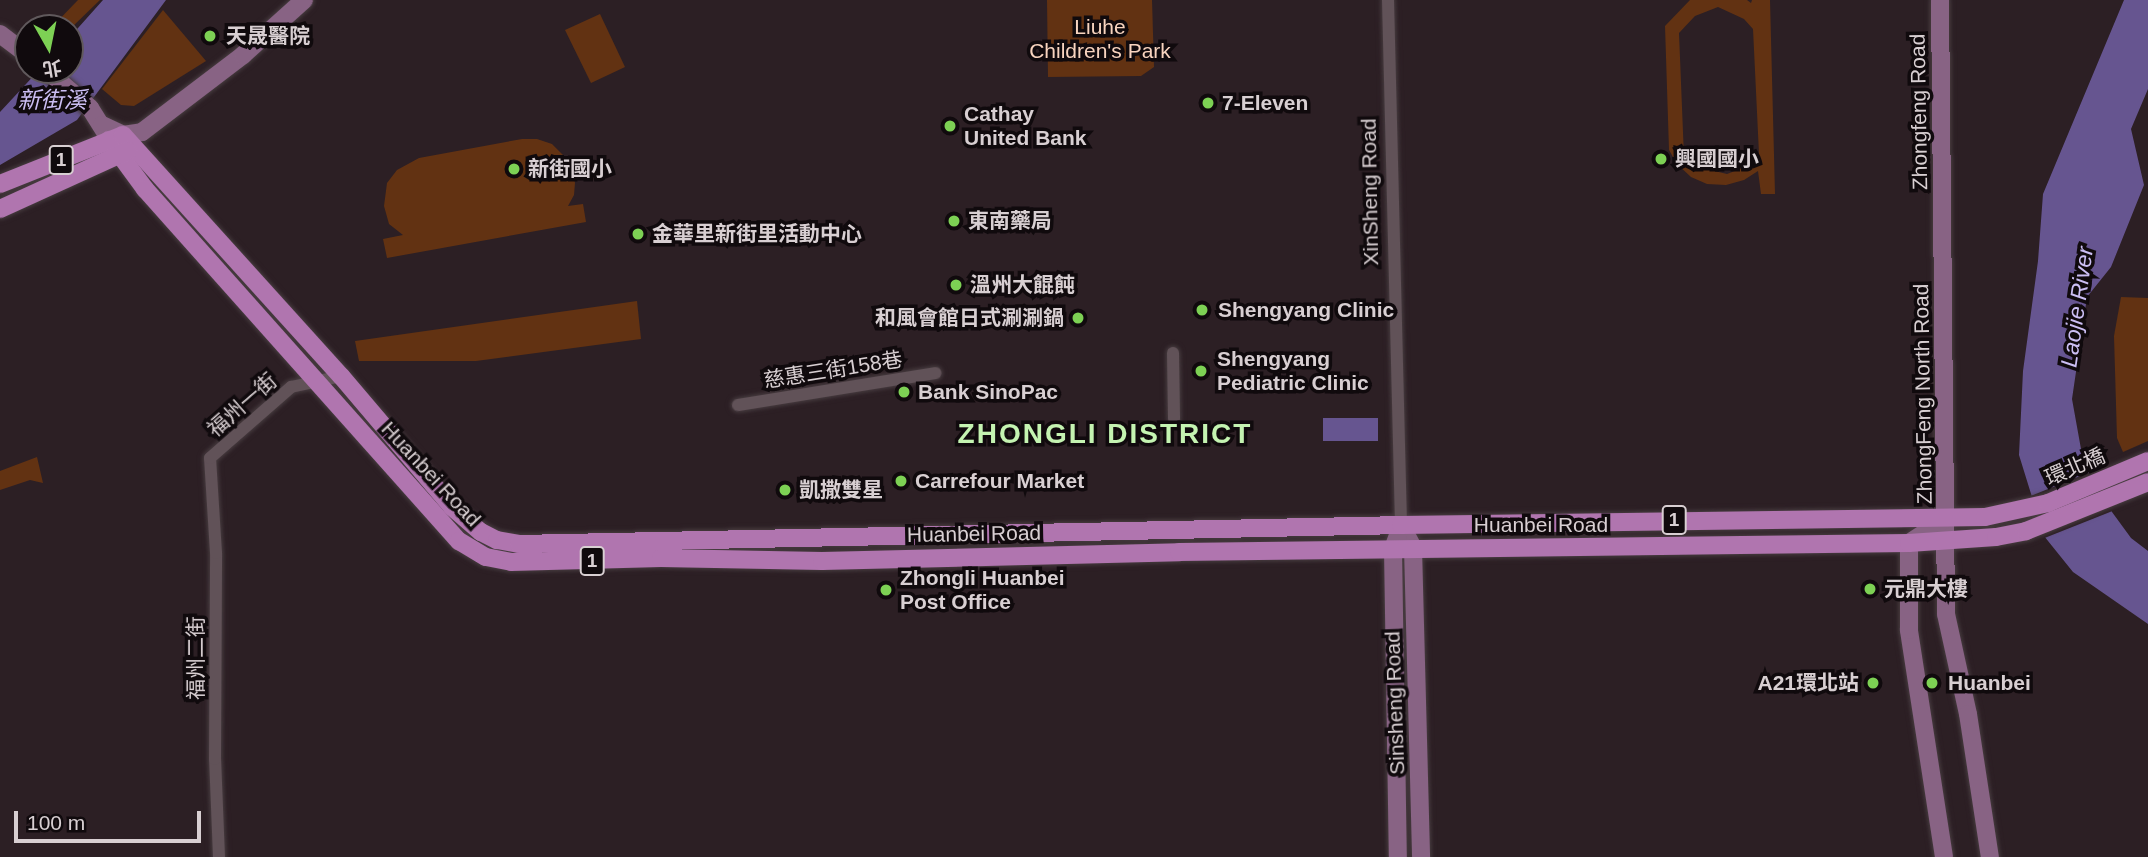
<!DOCTYPE html>
<meta charset="utf-8">
<style>
body{margin:0}
#map{position:relative;width:2148px;height:857px;overflow:hidden;background:#2c1f24;font-family:Arial,"Noto Sans TC",sans-serif}
div>[style]{position:absolute}
.green>*{inset:0;background:#623212}
.water>*{inset:0;background:#665590}
.pier>*{inset:0;background:#2c1f24}
.roads{filter:drop-shadow(0 0 2px #473c40) drop-shadow(0 0 2px #473c40)}
.street>*{height:12px;margin:-6px;padding:0 6px;transform-origin:6px;border-radius:6px;background:#615258}
.secondary>*{height:18px;margin:-9px;padding:0 9px;transform-origin:9px;border-radius:9px;background:#886384}
.primary>*{height:18px;margin:-9px;padding:0 9px;transform-origin:9px;border-radius:9px;background:#b075af}
.dots>*{width:19px;height:19px;translate:-50% -50%;box-sizing:border-box;border:4px solid #100a0d;border-radius:50%}
span{translate:-50% -50%;white-space:nowrap;text-align:center;line-height:1.15;-webkit-text-stroke:7px #100a0d;paint-order:stroke}
.shield-label span{padding:2px 5px;background:#100a0d;border:2px solid;border-radius:5px;-webkit-text-stroke-width:0}
.shield-label{font-size:19px;color:#d8cfd2;font-weight:700}
.park-label{font-size:21px;color:#f8d4bf}
.poi-label{font-size:21px;color:#d8cfd2;font-weight:700}
.left{translate:0 -50%;text-align:left}
.right{translate:-100% -50%;text-align:right}
.street-label{font-size:21px;color:#d8cfd2}
.water-label{font-size:23px;color:#cbbef3;font-style:italic}
.district-label{font-size:28px;color:#c4f3b1;font-weight:700;letter-spacing:2px}
.north{position:absolute;left:14px;top:14px;width:70px;height:70px;box-sizing:border-box;background:#100a0d;border:2px solid #60595c;border-radius:50%;rotate:171deg;font-size:19px;font-weight:700;line-height:28px;text-align:center;color:#d8cfd2}
.north::after{content:'';display:block;margin:auto;width:24px;height:32px;background:#7dd154;clip-path:polygon(50% 0,100% 100%,50% 72%,0 100%)}
.scale{position:absolute;left:14px;top:811px;width:187px;height:32px;box-sizing:border-box;border:4px solid #d8cfd2;border-top:0;padding-left:9px;font-size:21px;line-height:24px;white-space:nowrap;color:#d8cfd2;-webkit-text-stroke:5px #100a0d;paint-order:stroke}
</style>
<div id="map">
<div class="green">
<i style="clip-path:polygon(78px 0,100px 0,70px 29px,51px 28px)"></i>
<i style="clip-path:polygon(1047px 0,1152px 0,1154px 67px,1141px 76px,1048px 77px)"></i>
<i style="clip-path:polygon(evenodd,1690px 0,1747px 0,1751px 3px,1752px 0,1770px 0,1775px 194px,1761px 194px,1758px 171px,1744px 180px,1726px 185px,1707px 184px,1691px 177px,1677px 164px,1669px 150px,1665px 26px,1690px 0,1718px 7px,1744px 19px,1753px 29px,1759px 154px,1740px 169px,1727px 174px,1698px 167px,1684px 157px,1679px 33px,1695px 16px,1718px 7px)"></i>
<i style="clip-path:polygon(163px 10px,206px 61px,134px 106px,121px 105px,102px 89px)"></i>
<i style="clip-path:polygon(600px 14px,625px 67px,591px 83px,565px 30px)"></i>
<i style="clip-path:polygon(522px 139px,537px 139px,552px 144px,564px 156px,572px 169px,575px 183px,574px 195px,568px 206px,583px 204px,586px 222px,387px 258px,383px 239px,403px 235px,389px 224px,384px 206px,387px 183px,397px 170px,419px 158px)"></i>
<i style="clip-path:polygon(2121px 297px,2148px 298px,2148px 441px,2123px 452px,2117px 438px,2114px 336px)"></i>
<i style="clip-path:polygon(637px 301px,641px 339px,476px 361px,359px 361px,355px 341px)"></i>
<i style="clip-path:polygon(37px 457px,43px 483px,30px 480px,0 490px,0 471px)"></i>
</div>
<div class="water">
<i style="clip-path:polygon(103px 0,166px 0,77px 120px,0 165px,0 112px,39px 70px,70px 70px,70px 37px)"></i>
<i style="clip-path:polygon(2124px 0,2148px 0,2148px 89px,2131px 129px,2144px 185px,2111px 267px,2087px 297px,2072px 399px,2081px 449px,2112px 512px,2131px 538px,2148px 551px,2148px 624px,2073px 572px,2044px 536px,2019px 455px,2023px 371px,2038px 261px,2043px 194px)"></i>
<i style="clip-path:polygon(1323px 418px,1378px 418px,1378px 441px,1323px 441px)"></i>
</div>
<div class="pier">
<i style="clip-path:polygon(2095px 470px,2115px 510px,2042px 539px,2028px 497px)"></i>
</div>
<div class="roads">
<div class="street">
<i style="left:1388px;top:0;width:525px;rotate:88.58deg"></i>
<i style="left:1173px;top:353px;width:66px;rotate:89.1deg"></i>
<i style="left:738px;top:405px;width:200px;rotate:-9.2deg"></i>
<i style="left:219px;top:857px;width:98px;rotate:-92.3deg"></i>
<i style="left:215px;top:759px;width:206px;rotate:-89.7deg"></i>
<i style="left:216px;top:553px;width:95px;rotate:-93.6deg"></i>
<i style="left:210px;top:458px;width:108px;rotate:-41.2deg"></i>
<i style="left:291px;top:387px;width:51px;rotate:-12.4deg"></i>
</div>
<div class="secondary">
<i style="left:1940px;top:0;width:614px;rotate:89.44deg"></i>
<i style="left:1946px;top:614px;width:102px;rotate:77.6deg"></i>
<i style="left:1968px;top:714px;width:145px;rotate:81.3deg"></i>
<i style="left:0;top:34px;width:35px;rotate:37deg"></i>
<i style="left:46px;top:70px;width:58px;rotate:40.8deg"></i>
<i style="left:90px;top:108px;width:31px;rotate:58deg"></i>
<i style="left:102px;top:125px;width:23px;rotate:25deg"></i>
<i style="left:123px;top:135px;width:19px;rotate:-9deg"></i>
<i style="left:142px;top:132px;width:127px;rotate:-37.3deg"></i>
<i style="left:243px;top:55px;width:82px;rotate:-42deg"></i>
<i style="left:1401px;top:525px;width:26px;rotate:62deg"></i>
<i style="left:1413px;top:548px;width:309px;rotate:88.5deg"></i>
<i style="left:1398px;top:535px;width:15px;rotate:110deg"></i>
<i style="left:1393px;top:549px;width:308px;rotate:89.1deg"></i>
<i style="left:1944px;top:857px;width:230px;rotate:-98.8deg"></i>
<i style="left:1909px;top:630px;width:87px;rotate:-90deg"></i>
<i style="left:1909px;top:543px;width:45px;rotate:-33.3deg"></i>
</div>
<div class="primary">
<i style="left:109px;top:140px;width:61px;rotate:53.7deg"></i>
<i style="left:145px;top:189px;width:472px;rotate:48.3deg"></i>
<i style="left:459px;top:541px;width:31px;rotate:31deg"></i>
<i style="left:486px;top:557px;width:25px;rotate:11deg"></i>
<i style="left:511px;top:562px;width:150px;rotate:-1.5deg"></i>
<i style="left:661px;top:558px;width:161px;rotate:1.1deg"></i>
<i style="left:822px;top:561px;width:357px;rotate:-1.4deg"></i>
<i style="left:1179px;top:552px;width:730px;rotate:-0.71deg"></i>
<i style="left:1909px;top:543px;width:87px;rotate:-3.9deg"></i>
<i style="left:1996px;top:537px;width:31px;rotate:-11deg"></i>
<i style="left:2026px;top:531px;width:131px;rotate:-21.9deg"></i>
<i style="left:0;top:184px;width:132px;rotate:-21.7deg"></i>
<i style="left:123px;top:135px;width:325px;rotate:47.9deg"></i>
<i style="left:341px;top:376px;width:172px;rotate:49.7deg"></i>
<i style="left:452px;top:507px;width:38px;rotate:41deg"></i>
<i style="left:481px;top:532px;width:18px;rotate:27deg"></i>
<i style="left:497px;top:540px;width:22px;rotate:10deg"></i>
<i style="left:519px;top:544px;width:882px;rotate:-1.23deg"></i>
<i style="left:1401px;top:525px;width:584px;rotate:-0.78deg"></i>
<i style="left:1985px;top:517px;width:65px;rotate:-12.5deg"></i>
<i style="left:2048px;top:503px;width:108px;rotate:-22.8deg"></i>
<i style="left:0;top:209px;width:140px;rotate:-24.5deg"></i>
</div>
</div>
<div class="dots">
<i style="left:210px;top:36px;background:#7dd154"></i>
<i style="left:1208px;top:103px;background:#7dd154"></i>
<i style="left:950px;top:126px;background:#7dd154"></i>
<i style="left:1661px;top:159px;background:#7dd154"></i>
<i style="left:514px;top:169px;background:#7dd154"></i>
<i style="left:954px;top:221px;background:#7dd154"></i>
<i style="left:638px;top:234px;background:#7dd154"></i>
<i style="left:956px;top:285px;background:#7dd154"></i>
<i style="left:1202px;top:310px;background:#7dd154"></i>
<i style="left:1078px;top:318px;background:#7dd154"></i>
<i style="left:1201px;top:371px;background:#7dd154"></i>
<i style="left:904px;top:392px;background:#7dd154"></i>
<i style="left:901px;top:481px;background:#7dd154"></i>
<i style="left:785px;top:490px;background:#7dd154"></i>
<i style="left:1870px;top:589px;background:#7dd154"></i>
<i style="left:886px;top:590px;background:#7dd154"></i>
<i style="left:1873px;top:683px;background:#7dd154"></i>
<i style="left:1932px;top:683px;background:#7dd154"></i>
</div>
<div class="shield-label">
<span style="left:61px;top:160px">1</span>
<span style="left:1674px;top:520px">1</span>
<span style="left:592px;top:561px">1</span>
</div>
<div class="park-label">
<span style="left:1100px;top:39px">Liuhe<br>Children's Park</span>
</div>
<div class="poi-label">
<span class="left" style="left:226px;top:36px">天晟醫院</span>
<span class="left" style="left:1222px;top:103px">7-Eleven</span>
<span class="left" style="left:964px;top:126px">Cathay<br>United Bank</span>
<span class="left" style="left:1675px;top:159px">興國國小</span>
<span class="left" style="left:528px;top:169px">新街國小</span>
<span class="left" style="left:968px;top:221px">東南藥局</span>
<span class="left" style="left:652px;top:234px">金華里新街里活動中心</span>
<span class="left" style="left:970px;top:285px">溫州大餛飩</span>
<span class="left" style="left:1218px;top:310px">Shengyang Clinic</span>
<span class="right" style="left:1064px;top:318px">和風會館日式涮涮鍋</span>
<span class="left" style="left:1217px;top:371px">Shengyang<br>Pediatric Clinic</span>
<span class="left" style="left:918px;top:392px">Bank SinoPac</span>
<span class="left" style="left:915px;top:481px">Carrefour Market</span>
<span class="left" style="left:799px;top:490px">凱撒雙星</span>
<span class="left" style="left:900px;top:590px">Zhongli Huanbei<br>Post Office</span>
<span class="left" style="left:1884px;top:589px">元鼎大樓</span>
<span class="right" style="left:1859px;top:683px">A21環北站</span>
<span class="left" style="left:1948px;top:683px">Huanbei</span>
</div>
<div class="street-label">
<span style="left:1919px;top:112px;rotate:-91deg">Zhongfeng Road</span>
<span style="left:1370px;top:192px;rotate:-91deg">XinSheng Road</span>
<span style="left:833px;top:370px;rotate:-9deg">慈惠三街158巷</span>
<span style="left:1923px;top:394px;rotate:-91deg">ZhongFeng North Road</span>
<span style="left:242px;top:405px;rotate:-41deg">福州一街</span>
<span style="left:2075px;top:467px;rotate:-23deg">環北橋</span>
<span style="left:431px;top:474px;rotate:47deg">Huanbei Road</span>
<span style="left:1541px;top:525px">Huanbei Road</span>
<span style="left:974px;top:534px;rotate:-1deg">Huanbei Road</span>
<span style="left:196px;top:658px;rotate:-90deg">福州二街</span>
<span style="left:1395px;top:703px;rotate:-92deg">Sinsheng Road</span>
</div>
<div class="water-label">
<span style="left:52px;top:100px">新街溪</span>
<span style="left:2077px;top:307px;rotate:-82deg">Laojie River</span>
</div>
<div class="district-label">
<span style="left:1105px;top:434px">ZHONGLI DISTRICT</span>
</div>
<div class="north">北</div>
<div class="scale">100 m</div>
</div>
